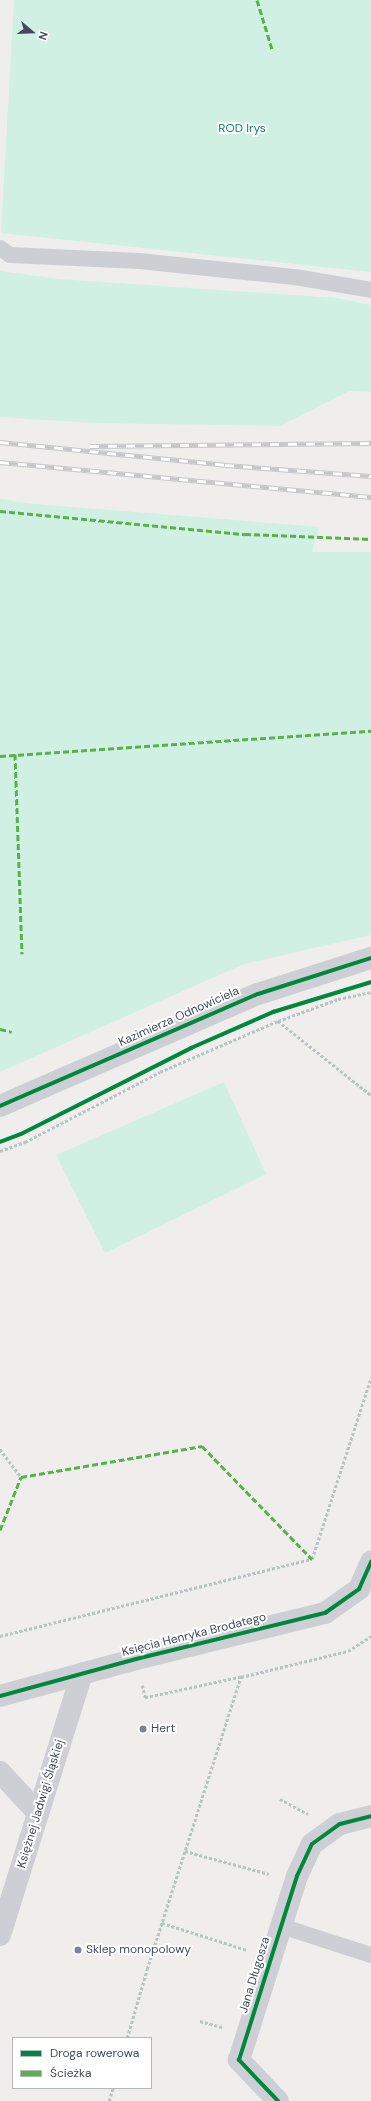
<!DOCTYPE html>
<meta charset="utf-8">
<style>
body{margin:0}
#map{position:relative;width:371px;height:2101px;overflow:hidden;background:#efeeed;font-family:"DM Sans",sans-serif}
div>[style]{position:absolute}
.green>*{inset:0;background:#d0f0e3}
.path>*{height:2.5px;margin-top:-1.25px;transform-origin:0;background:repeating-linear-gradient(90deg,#b7c4c3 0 3px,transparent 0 5px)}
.lane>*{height:16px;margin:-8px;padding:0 8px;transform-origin:8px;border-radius:8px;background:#cecfd4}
.street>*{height:22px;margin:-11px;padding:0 11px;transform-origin:11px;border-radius:11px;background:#cecfd4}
.rail>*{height:4.5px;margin-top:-2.25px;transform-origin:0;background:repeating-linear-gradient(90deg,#fff 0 9px,#c5c7ca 0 18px);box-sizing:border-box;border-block:1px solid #c5c7ca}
.quiet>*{height:3px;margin-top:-1.5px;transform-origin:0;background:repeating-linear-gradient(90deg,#57b348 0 6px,transparent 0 9px)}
.cycleway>*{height:4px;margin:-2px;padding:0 2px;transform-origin:2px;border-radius:2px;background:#00873e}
.dots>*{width:11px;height:11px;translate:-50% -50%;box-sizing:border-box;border:2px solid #fff;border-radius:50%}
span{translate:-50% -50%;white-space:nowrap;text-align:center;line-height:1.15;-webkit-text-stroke:4px #fff;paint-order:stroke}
.park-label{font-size:12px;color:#0f8162}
.street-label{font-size:12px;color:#434a5b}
.poi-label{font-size:12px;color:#434a5b}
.left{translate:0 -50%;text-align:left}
.legend{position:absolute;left:12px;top:2037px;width:140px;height:52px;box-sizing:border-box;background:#fff;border:1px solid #b4b7bd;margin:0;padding:5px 7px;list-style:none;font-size:12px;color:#434a5b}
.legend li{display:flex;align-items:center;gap:8px;height:20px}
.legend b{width:20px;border:1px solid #b4b7bd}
.north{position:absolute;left:12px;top:12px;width:40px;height:40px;-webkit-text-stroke:3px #fff;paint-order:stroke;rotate:109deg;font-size:11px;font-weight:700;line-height:16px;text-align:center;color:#434a5b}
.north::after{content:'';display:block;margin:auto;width:14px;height:18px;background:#434a5b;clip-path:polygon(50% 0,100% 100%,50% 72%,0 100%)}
</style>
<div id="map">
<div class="green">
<i style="clip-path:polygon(14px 0,371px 0,371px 272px,1px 233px)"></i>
<i style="clip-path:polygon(0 271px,59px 279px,337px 298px,371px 305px,371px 392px,349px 391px,280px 426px,92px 423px,0 417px)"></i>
<i style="clip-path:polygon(0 499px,24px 503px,319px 527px,312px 552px,371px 552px,371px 935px,244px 964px,0 1072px)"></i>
<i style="clip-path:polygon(224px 1082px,266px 1174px,105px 1253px,56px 1155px)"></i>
</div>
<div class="path">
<i style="left:278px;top:1021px;width:64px;rotate:-20.1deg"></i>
<i style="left:338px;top:999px;width:34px;rotate:-12deg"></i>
<i style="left:0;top:1151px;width:27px;rotate:-20deg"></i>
<i style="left:25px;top:1142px;width:152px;rotate:-27.4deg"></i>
<i style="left:160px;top:1072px;width:129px;rotate:-23.4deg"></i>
<i style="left:278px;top:1021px;width:119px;rotate:38.5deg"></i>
<i style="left:0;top:1449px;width:35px;rotate:53deg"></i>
<i style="left:0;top:1636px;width:321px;rotate:-13.9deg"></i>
<i style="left:312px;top:1559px;width:191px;rotate:-72deg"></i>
<i style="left:241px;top:1677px;width:110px;rotate:-13.7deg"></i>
<i style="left:348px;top:1651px;width:27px;rotate:-33deg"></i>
<i style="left:280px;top:1799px;width:32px;rotate:28deg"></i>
<i style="left:185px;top:1851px;width:87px;rotate:15.3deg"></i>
<i style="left:162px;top:1923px;width:89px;rotate:17.6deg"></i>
<i style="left:200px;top:2021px;width:23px;rotate:15deg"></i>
<i style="left:127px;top:2038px;width:72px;rotate:-73.8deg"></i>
<i style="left:147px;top:1969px;width:307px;rotate:-72.2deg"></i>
<i style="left:241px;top:1677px;width:98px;rotate:167.7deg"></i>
<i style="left:145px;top:1698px;width:13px;rotate:-103deg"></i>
<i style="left:109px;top:2101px;width:14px;rotate:-73deg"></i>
</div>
<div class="lane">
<i style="left:0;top:248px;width:12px;rotate:35deg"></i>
<i style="left:10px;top:255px;width:129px;rotate:2.7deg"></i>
<i style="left:139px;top:261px;width:157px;rotate:5.9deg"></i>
<i style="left:295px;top:277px;width:77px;rotate:9.7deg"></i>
<i style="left:281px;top:1926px;width:95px;rotate:17.9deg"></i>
</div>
<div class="street">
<i style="left:0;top:1106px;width:281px;rotate:-23.5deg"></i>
<i style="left:258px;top:994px;width:119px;rotate:-17.7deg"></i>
<i style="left:0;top:1696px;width:141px;rotate:-15.2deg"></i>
<i style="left:136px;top:1659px;width:195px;rotate:-13.7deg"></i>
<i style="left:325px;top:1613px;width:42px;rotate:-35.2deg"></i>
<i style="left:359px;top:1589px;width:30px;rotate:-66deg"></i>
<i style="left:0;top:1772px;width:56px;rotate:47.2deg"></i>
<i style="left:0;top:1935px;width:274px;rotate:-72.6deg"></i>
<i style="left:278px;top:2101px;width:57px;rotate:-133.6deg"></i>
<i style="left:239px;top:2060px;width:193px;rotate:-72.5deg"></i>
<i style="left:297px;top:1876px;width:35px;rotate:-65deg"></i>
<i style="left:312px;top:1844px;width:34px;rotate:-36deg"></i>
<i style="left:340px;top:1824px;width:32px;rotate:-14deg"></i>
</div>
<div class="rail">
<i style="left:0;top:442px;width:226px;rotate:5.8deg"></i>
<i style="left:225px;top:465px;width:146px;rotate:4.3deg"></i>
<i style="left:90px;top:446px;width:281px;rotate:-0.6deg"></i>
<i style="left:0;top:462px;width:373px;rotate:5.4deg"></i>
</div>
<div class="quiet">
<i style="left:257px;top:0;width:51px;rotate:73deg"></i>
<i style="left:0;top:511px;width:246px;rotate:5.4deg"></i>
<i style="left:245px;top:534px;width:126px;rotate:2.3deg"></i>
<i style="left:15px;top:754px;width:200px;rotate:88deg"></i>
<i style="left:0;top:756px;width:372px;rotate:-3.9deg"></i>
<i style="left:0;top:1029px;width:12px;rotate:14deg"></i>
<i style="left:0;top:1530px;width:57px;rotate:-68.4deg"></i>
<i style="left:21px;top:1477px;width:184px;rotate:-9.7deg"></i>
<i style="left:202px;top:1446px;width:158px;rotate:45.8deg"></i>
</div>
<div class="cycleway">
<i style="left:0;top:1106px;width:281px;rotate:-23.5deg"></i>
<i style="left:258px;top:994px;width:119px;rotate:-17.7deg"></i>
<i style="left:0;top:1142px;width:22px;rotate:-21deg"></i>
<i style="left:21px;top:1134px;width:191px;rotate:-26.8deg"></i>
<i style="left:191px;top:1048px;width:90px;rotate:-23.7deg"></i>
<i style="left:273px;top:1012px;width:102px;rotate:-17deg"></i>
<i style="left:0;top:1696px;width:141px;rotate:-15.2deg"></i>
<i style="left:136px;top:1659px;width:195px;rotate:-13.7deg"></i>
<i style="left:325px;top:1613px;width:42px;rotate:-35.2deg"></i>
<i style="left:359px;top:1589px;width:30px;rotate:-66deg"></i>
<i style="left:278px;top:2101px;width:57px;rotate:-133.6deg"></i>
<i style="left:239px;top:2060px;width:193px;rotate:-72.5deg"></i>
<i style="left:297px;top:1876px;width:35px;rotate:-65deg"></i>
<i style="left:312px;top:1844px;width:34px;rotate:-36deg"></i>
<i style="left:340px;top:1824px;width:32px;rotate:-14deg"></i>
</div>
<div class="dots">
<i style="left:143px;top:1729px;background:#7f838e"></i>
<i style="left:78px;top:1950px;background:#7f838e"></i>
</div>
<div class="park-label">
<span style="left:242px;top:129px">ROD Irys</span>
</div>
<div class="street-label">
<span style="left:179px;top:1017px;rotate:-24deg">Kazimierza Odnowiciela</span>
<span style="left:194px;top:1635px;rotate:-14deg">Księcia Henryka Brodatego</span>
<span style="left:41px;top:1804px;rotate:-73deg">Księżnej Jadwigi Śląskiej</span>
<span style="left:255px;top:1975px;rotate:-73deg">Jana Długosza</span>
</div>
<div class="poi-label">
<span class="left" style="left:151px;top:1729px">Hert</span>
<span class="left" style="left:86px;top:1950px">Sklep monopolowy</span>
</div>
<ul class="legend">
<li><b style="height:5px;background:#00873e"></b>Droga rowerowa</li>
<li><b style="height:5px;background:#57b348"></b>Ścieżka</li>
</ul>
<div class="north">N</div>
</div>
